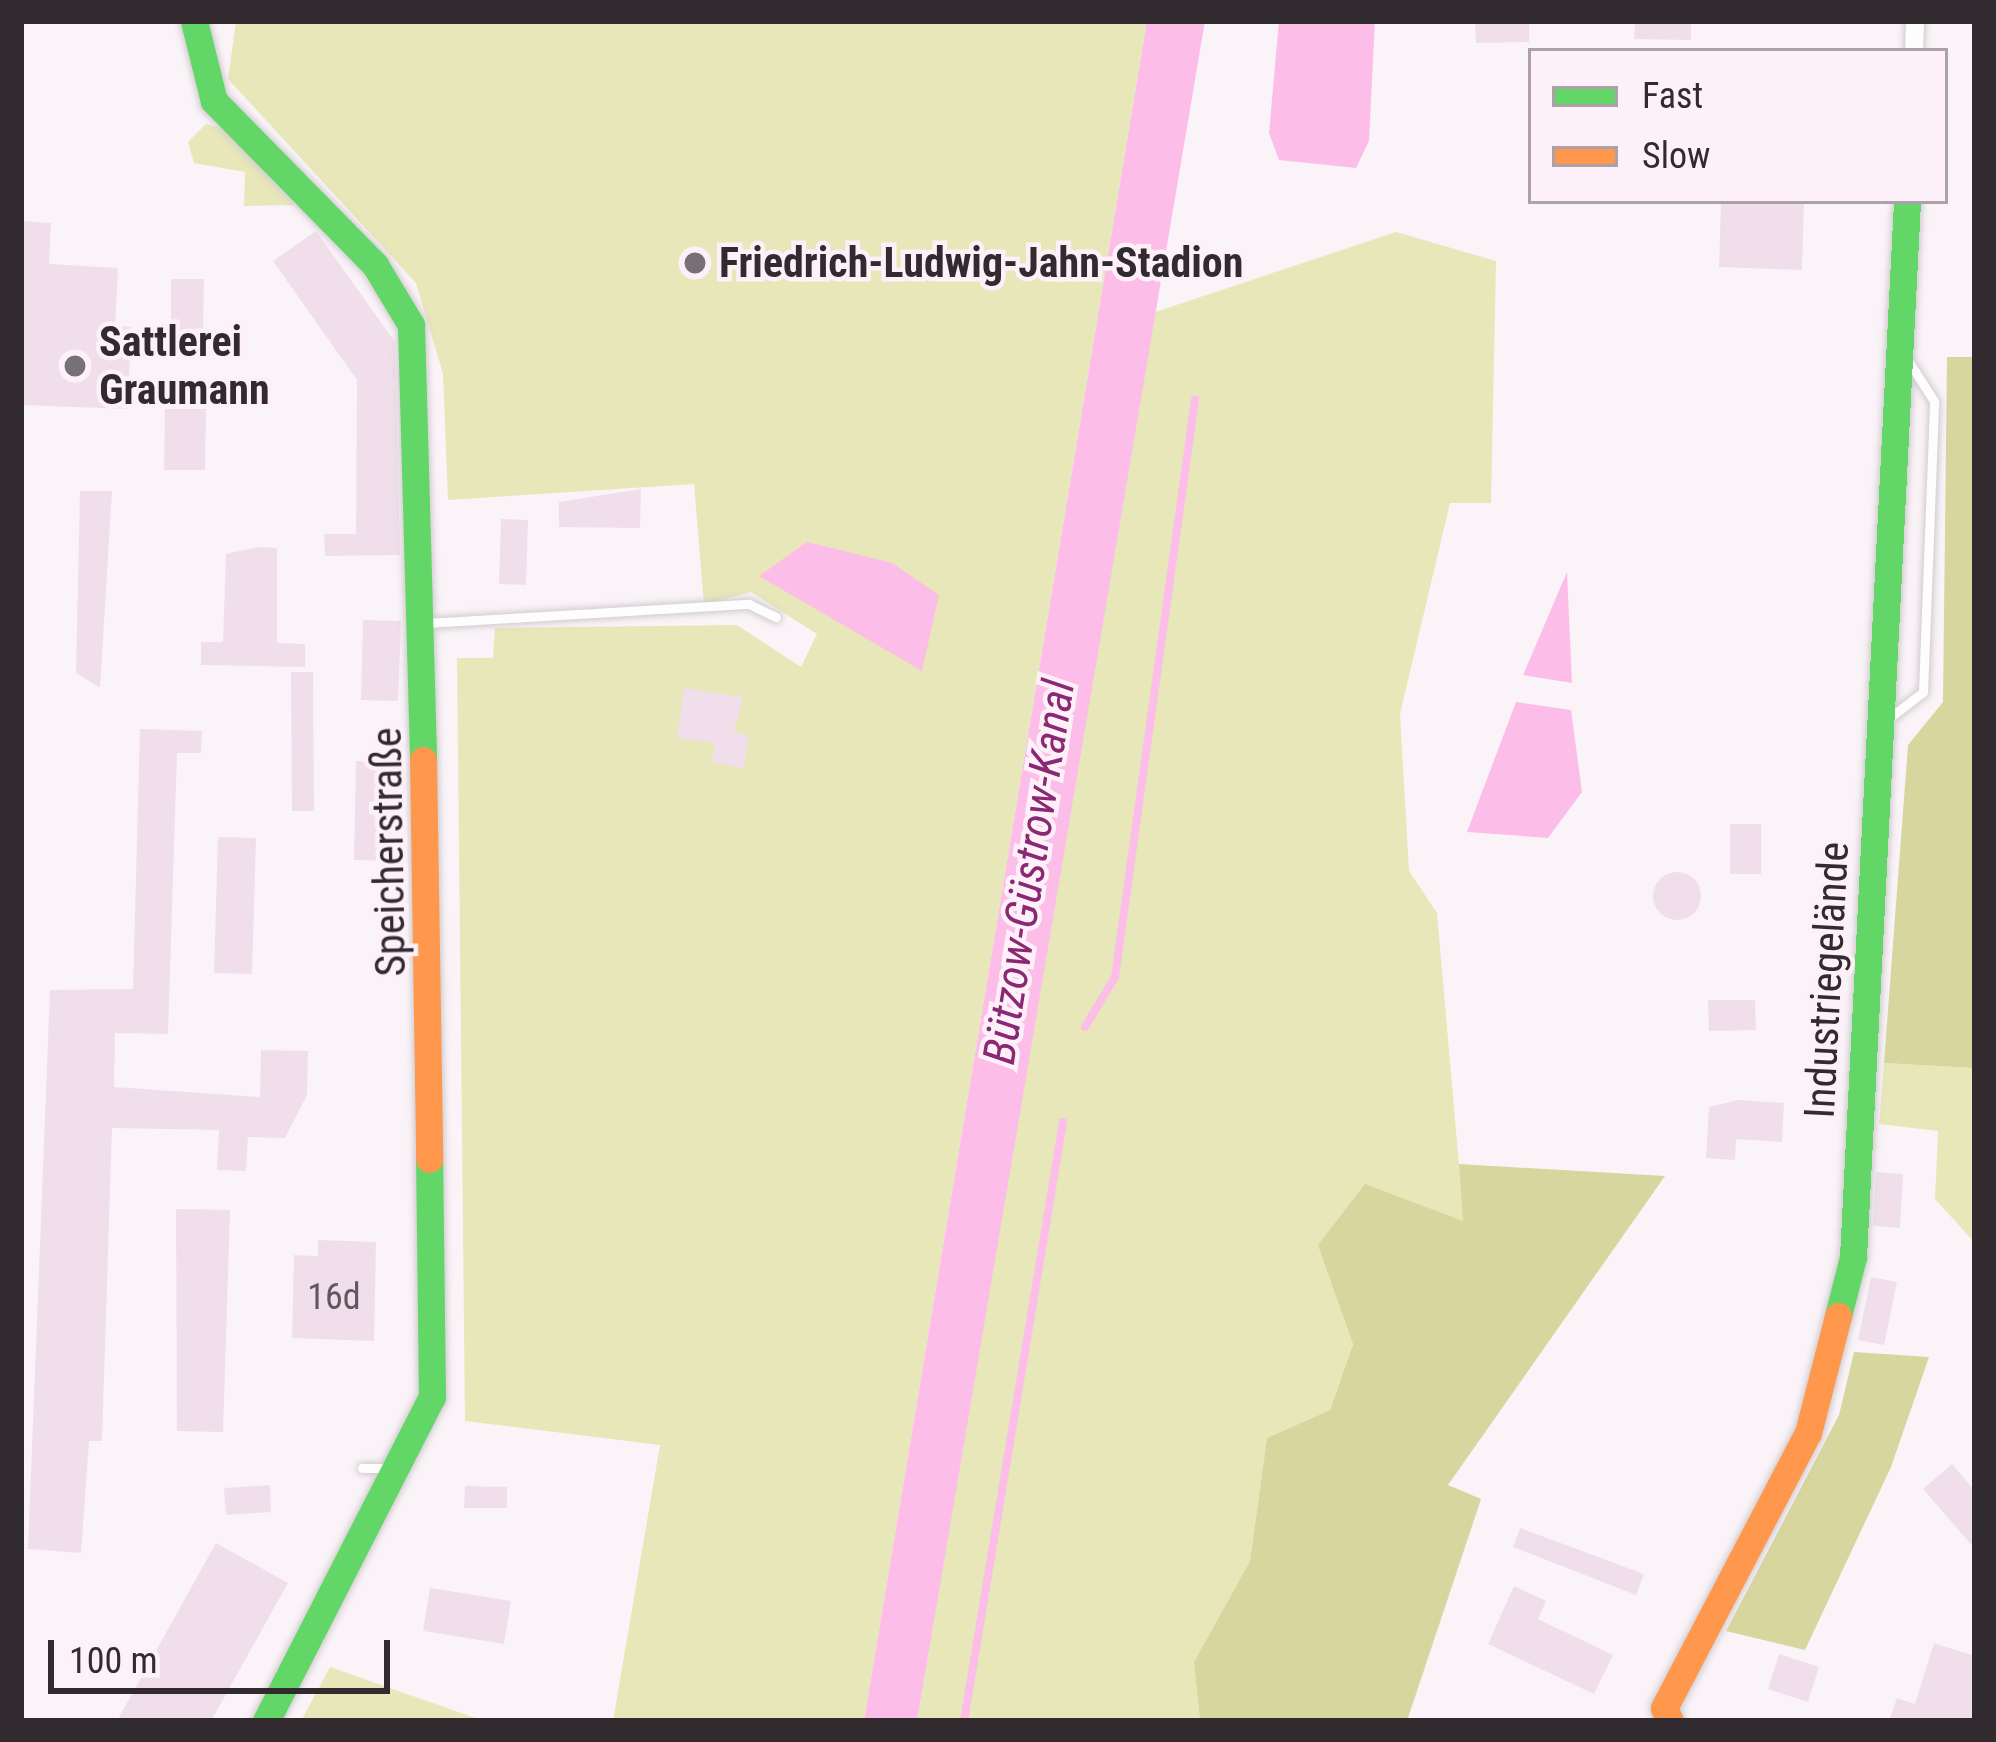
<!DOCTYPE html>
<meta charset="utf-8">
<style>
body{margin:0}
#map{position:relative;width:1996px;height:1742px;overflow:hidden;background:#faf4f8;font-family:"Roboto Condensed",sans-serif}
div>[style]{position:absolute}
.green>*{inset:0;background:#e7e7b9}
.forest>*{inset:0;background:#d7d69f}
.water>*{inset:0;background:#fdbde9}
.stream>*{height:8px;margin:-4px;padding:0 4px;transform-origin:4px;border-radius:4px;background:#fdbde9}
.building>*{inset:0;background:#f0dfea}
.round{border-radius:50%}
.roads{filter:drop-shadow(0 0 3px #d1cccf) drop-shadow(0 0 3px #d1cccf)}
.lane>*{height:9px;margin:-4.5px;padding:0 4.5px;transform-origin:4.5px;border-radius:4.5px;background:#fefdfe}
.street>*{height:18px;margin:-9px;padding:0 9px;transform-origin:9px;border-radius:9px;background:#fefdfe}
.fast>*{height:27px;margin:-13.5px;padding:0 13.5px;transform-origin:13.5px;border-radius:13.5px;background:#63d668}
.slow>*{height:27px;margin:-13.5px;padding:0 13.5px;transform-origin:13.5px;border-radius:13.5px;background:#ff974d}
.dots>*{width:33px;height:33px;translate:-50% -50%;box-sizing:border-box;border:6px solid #fef0f9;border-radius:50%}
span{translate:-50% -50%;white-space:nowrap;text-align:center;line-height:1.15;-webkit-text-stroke:9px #fef0f9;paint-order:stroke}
.number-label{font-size:36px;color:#61575e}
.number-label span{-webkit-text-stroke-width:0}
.poi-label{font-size:42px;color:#312a2f;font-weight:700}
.left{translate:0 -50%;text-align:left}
.street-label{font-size:42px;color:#312a2f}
.water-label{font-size:45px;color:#8b2873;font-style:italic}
.frame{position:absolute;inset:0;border:24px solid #312a2f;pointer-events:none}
.legend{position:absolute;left:1528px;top:48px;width:420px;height:156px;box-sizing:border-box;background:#fef0f9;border:3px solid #aca1a8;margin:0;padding:15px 21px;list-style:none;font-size:36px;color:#312a2f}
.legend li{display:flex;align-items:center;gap:24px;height:60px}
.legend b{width:60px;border:3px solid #aca1a8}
.scale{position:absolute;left:48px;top:1640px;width:342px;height:54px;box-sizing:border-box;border:6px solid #312a2f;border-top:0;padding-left:15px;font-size:36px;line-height:42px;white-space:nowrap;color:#312a2f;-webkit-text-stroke:9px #fef0f9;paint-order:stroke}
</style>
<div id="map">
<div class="green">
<i style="clip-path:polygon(236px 21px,1147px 21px,864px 1721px,613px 1721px,660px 1445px,465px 1421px,457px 658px,493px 658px,495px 628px,737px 625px,801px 667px,817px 634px,751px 592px,704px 605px,694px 484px,448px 500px,443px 374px,416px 283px,228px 79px)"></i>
<i style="clip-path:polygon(206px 124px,223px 128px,295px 205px,244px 206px,245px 172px,194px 163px,188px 142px)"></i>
<i style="clip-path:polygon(1396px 232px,1496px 261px,1491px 503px,1450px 503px,1400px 714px,1409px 871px,1437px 913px,1464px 1222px,1319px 1245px,1353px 1343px,1330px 1410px,1267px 1438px,1250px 1561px,1194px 1662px,1200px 1721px,917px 1721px,1149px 314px)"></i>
<i style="clip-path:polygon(1884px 1063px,1975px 1068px,1975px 1243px,1935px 1199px,1938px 1131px,1879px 1124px)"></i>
<i style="clip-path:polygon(330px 1667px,484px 1721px,301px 1721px)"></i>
</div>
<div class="forest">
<i style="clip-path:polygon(1947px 357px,1975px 357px,1974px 1068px,1884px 1063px,1908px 745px,1943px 702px)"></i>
<i style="clip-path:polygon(1459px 1164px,1665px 1176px,1448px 1485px,1481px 1499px,1407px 1721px,1200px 1721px,1194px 1662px,1250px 1561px,1267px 1438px,1330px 1410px,1353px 1344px,1318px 1245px,1365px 1184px,1463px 1221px)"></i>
<i style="clip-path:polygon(1854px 1352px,1929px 1357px,1891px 1467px,1805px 1650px,1726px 1631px,1839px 1415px)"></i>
</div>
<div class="water">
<i style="clip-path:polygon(1147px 21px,1205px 21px,917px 1721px,864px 1721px)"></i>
<i style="clip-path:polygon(1279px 21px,1375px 21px,1369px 141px,1356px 168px,1279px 160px,1269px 133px)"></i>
<i style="clip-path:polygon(807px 542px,892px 563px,939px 595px,922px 671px,759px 576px)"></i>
<i style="clip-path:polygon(1567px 572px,1572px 683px,1523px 675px)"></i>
<i style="clip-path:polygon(1516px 702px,1571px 710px,1582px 792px,1548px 838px,1467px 832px)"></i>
</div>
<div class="stream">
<i style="left:1085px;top:1027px;width:58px;rotate:-59deg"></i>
<i style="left:1115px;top:977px;width:583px;rotate:-82.11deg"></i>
<i style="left:964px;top:1721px;width:607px;rotate:-80.62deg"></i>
</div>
<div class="building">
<i style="clip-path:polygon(1475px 21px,1529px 21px,1529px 42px,1476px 43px)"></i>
<i style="clip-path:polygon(1635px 21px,1691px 21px,1691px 40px,1634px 39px)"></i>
<i style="clip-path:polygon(1721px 201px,1804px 201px,1802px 270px,1719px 267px)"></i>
<i style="clip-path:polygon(21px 221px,51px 223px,49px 264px,118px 268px,115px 326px,131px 327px,128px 409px,21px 405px)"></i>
<i style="clip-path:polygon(316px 231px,395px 342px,400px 555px,325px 556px,324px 534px,356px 534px,357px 380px,273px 261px)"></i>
<i style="clip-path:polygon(171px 279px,204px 279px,203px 332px,171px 331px)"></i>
<i style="clip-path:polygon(165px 409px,206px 409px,205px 470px,164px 470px)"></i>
<i style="clip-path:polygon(641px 489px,640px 528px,559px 527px,559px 502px)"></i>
<i style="clip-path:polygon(80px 491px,112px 491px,100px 688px,76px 673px)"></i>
<i style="clip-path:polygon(501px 519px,528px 520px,526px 585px,499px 584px)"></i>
<i style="clip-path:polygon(258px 547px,277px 548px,277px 643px,305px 644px,305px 667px,201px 665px,201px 642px,223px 642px,226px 554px)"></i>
<i style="clip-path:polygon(363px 620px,401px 621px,398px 701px,361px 700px)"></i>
<i style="clip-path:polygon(291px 672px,313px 672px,314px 811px,292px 811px)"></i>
<i style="clip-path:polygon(684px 688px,743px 697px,734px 733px,749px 735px,744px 768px,712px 763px,715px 743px,677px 738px)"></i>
<i style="clip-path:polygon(140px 729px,202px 731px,201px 753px,177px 753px,168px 1034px,115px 1033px,114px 1087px,260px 1097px,261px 1050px,308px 1051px,307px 1095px,285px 1138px,248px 1137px,246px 1171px,217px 1170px,219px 1130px,112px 1128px,102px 1441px,89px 1441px,81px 1553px,28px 1549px,50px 990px,133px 989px)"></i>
<i style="clip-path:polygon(356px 761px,395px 762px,394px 861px,354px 860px)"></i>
<i style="clip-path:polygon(1730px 824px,1761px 824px,1761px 874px,1730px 874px)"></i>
<i style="clip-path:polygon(218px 837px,256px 838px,252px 974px,214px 973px)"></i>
<i class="round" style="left:1653px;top:872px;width:48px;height:48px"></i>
<i style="clip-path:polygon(1708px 1000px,1755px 1000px,1756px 1030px,1709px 1031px)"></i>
<i style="clip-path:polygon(1738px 1100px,1784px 1103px,1782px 1142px,1736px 1139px,1735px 1160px,1706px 1158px,1709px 1107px)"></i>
<i style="clip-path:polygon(1876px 1172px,1903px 1174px,1900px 1228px,1873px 1226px)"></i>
<i style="clip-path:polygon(176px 1209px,230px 1210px,223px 1432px,177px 1431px)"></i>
<i style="clip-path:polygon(318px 1240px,376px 1242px,374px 1341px,292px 1338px,294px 1255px,318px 1256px)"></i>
<i style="clip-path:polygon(1871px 1277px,1897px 1282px,1884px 1345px,1858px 1340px)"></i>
<i style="clip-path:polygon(1952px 1464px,1975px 1491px,1975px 1549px,1923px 1489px)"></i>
<i style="clip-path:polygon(270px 1485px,271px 1512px,226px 1515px,224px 1488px)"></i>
<i style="clip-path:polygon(465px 1486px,507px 1487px,507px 1508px,464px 1508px)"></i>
<i style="clip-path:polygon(1520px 1528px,1644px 1574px,1636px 1595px,1513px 1547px)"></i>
<i style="clip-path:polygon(216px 1543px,288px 1583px,211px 1721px,117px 1721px)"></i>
<i style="clip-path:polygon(1514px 1586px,1546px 1601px,1538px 1619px,1613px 1655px,1594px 1694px,1488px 1644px)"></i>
<i style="clip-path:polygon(430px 1588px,511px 1601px,504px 1644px,423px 1631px)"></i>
<i style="clip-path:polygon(1934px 1643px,1975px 1656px,1975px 1721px,1889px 1721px,1897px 1698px,1915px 1704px)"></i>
<i style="clip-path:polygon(1779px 1654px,1819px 1667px,1808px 1702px,1768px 1689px)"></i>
</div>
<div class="roads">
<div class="lane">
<i style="left:426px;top:623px;width:324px;rotate:-3.4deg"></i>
<i style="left:749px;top:604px;width:30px;rotate:26deg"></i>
<i style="left:1888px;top:719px;width:44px;rotate:-37.6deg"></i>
<i style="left:1923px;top:692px;width:291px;rotate:-87.8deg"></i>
<i style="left:1934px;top:401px;width:50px;rotate:-122.7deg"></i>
<i style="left:362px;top:1468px;width:30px"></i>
</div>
<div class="street">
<i style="left:1914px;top:51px;width:30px;rotate:-88deg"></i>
</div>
<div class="fast">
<i style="left:194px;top:21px;width:82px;rotate:76deg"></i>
<i style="left:214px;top:101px;width:230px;rotate:45.5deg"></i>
<i style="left:375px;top:265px;width:70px;rotate:59deg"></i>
<i style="left:411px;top:325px;width:435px;rotate:88.4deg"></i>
<i style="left:1838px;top:1316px;width:61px;rotate:-75.7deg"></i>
<i style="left:1853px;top:1257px;width:1057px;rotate:-87.07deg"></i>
<i style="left:266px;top:1721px;width:364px;rotate:-62.9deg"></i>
<i style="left:432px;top:1397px;width:238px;rotate:-90.7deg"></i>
</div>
<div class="slow">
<i style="left:423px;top:760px;width:399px;rotate:89.1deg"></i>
<i style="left:1670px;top:1721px;width:14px;rotate:-115deg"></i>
<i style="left:1664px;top:1708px;width:310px;rotate:-62.4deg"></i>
<i style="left:1808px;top:1433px;width:121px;rotate:-75.6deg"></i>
</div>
</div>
<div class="dots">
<i style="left:695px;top:263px;background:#777175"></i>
<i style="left:75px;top:366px;background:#777175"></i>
</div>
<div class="number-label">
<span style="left:334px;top:1298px">16d</span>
</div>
<div class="poi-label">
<span class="left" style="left:719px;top:263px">Friedrich-Ludwig-Jahn-Stadion</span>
<span class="left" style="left:99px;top:366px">Sattlerei<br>Graumann</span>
</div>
<div class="street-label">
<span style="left:389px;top:852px;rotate:-91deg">Speicherstraße</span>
<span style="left:1827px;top:980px;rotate:-87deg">Industriegelände</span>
</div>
<div class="water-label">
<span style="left:1029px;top:872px;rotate:-81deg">Bützow-Güstrow-Kanal</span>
</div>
<div class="frame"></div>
<ul class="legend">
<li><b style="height:15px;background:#63d668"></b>Fast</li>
<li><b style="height:15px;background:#ff974d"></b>Slow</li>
</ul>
<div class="scale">100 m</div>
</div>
